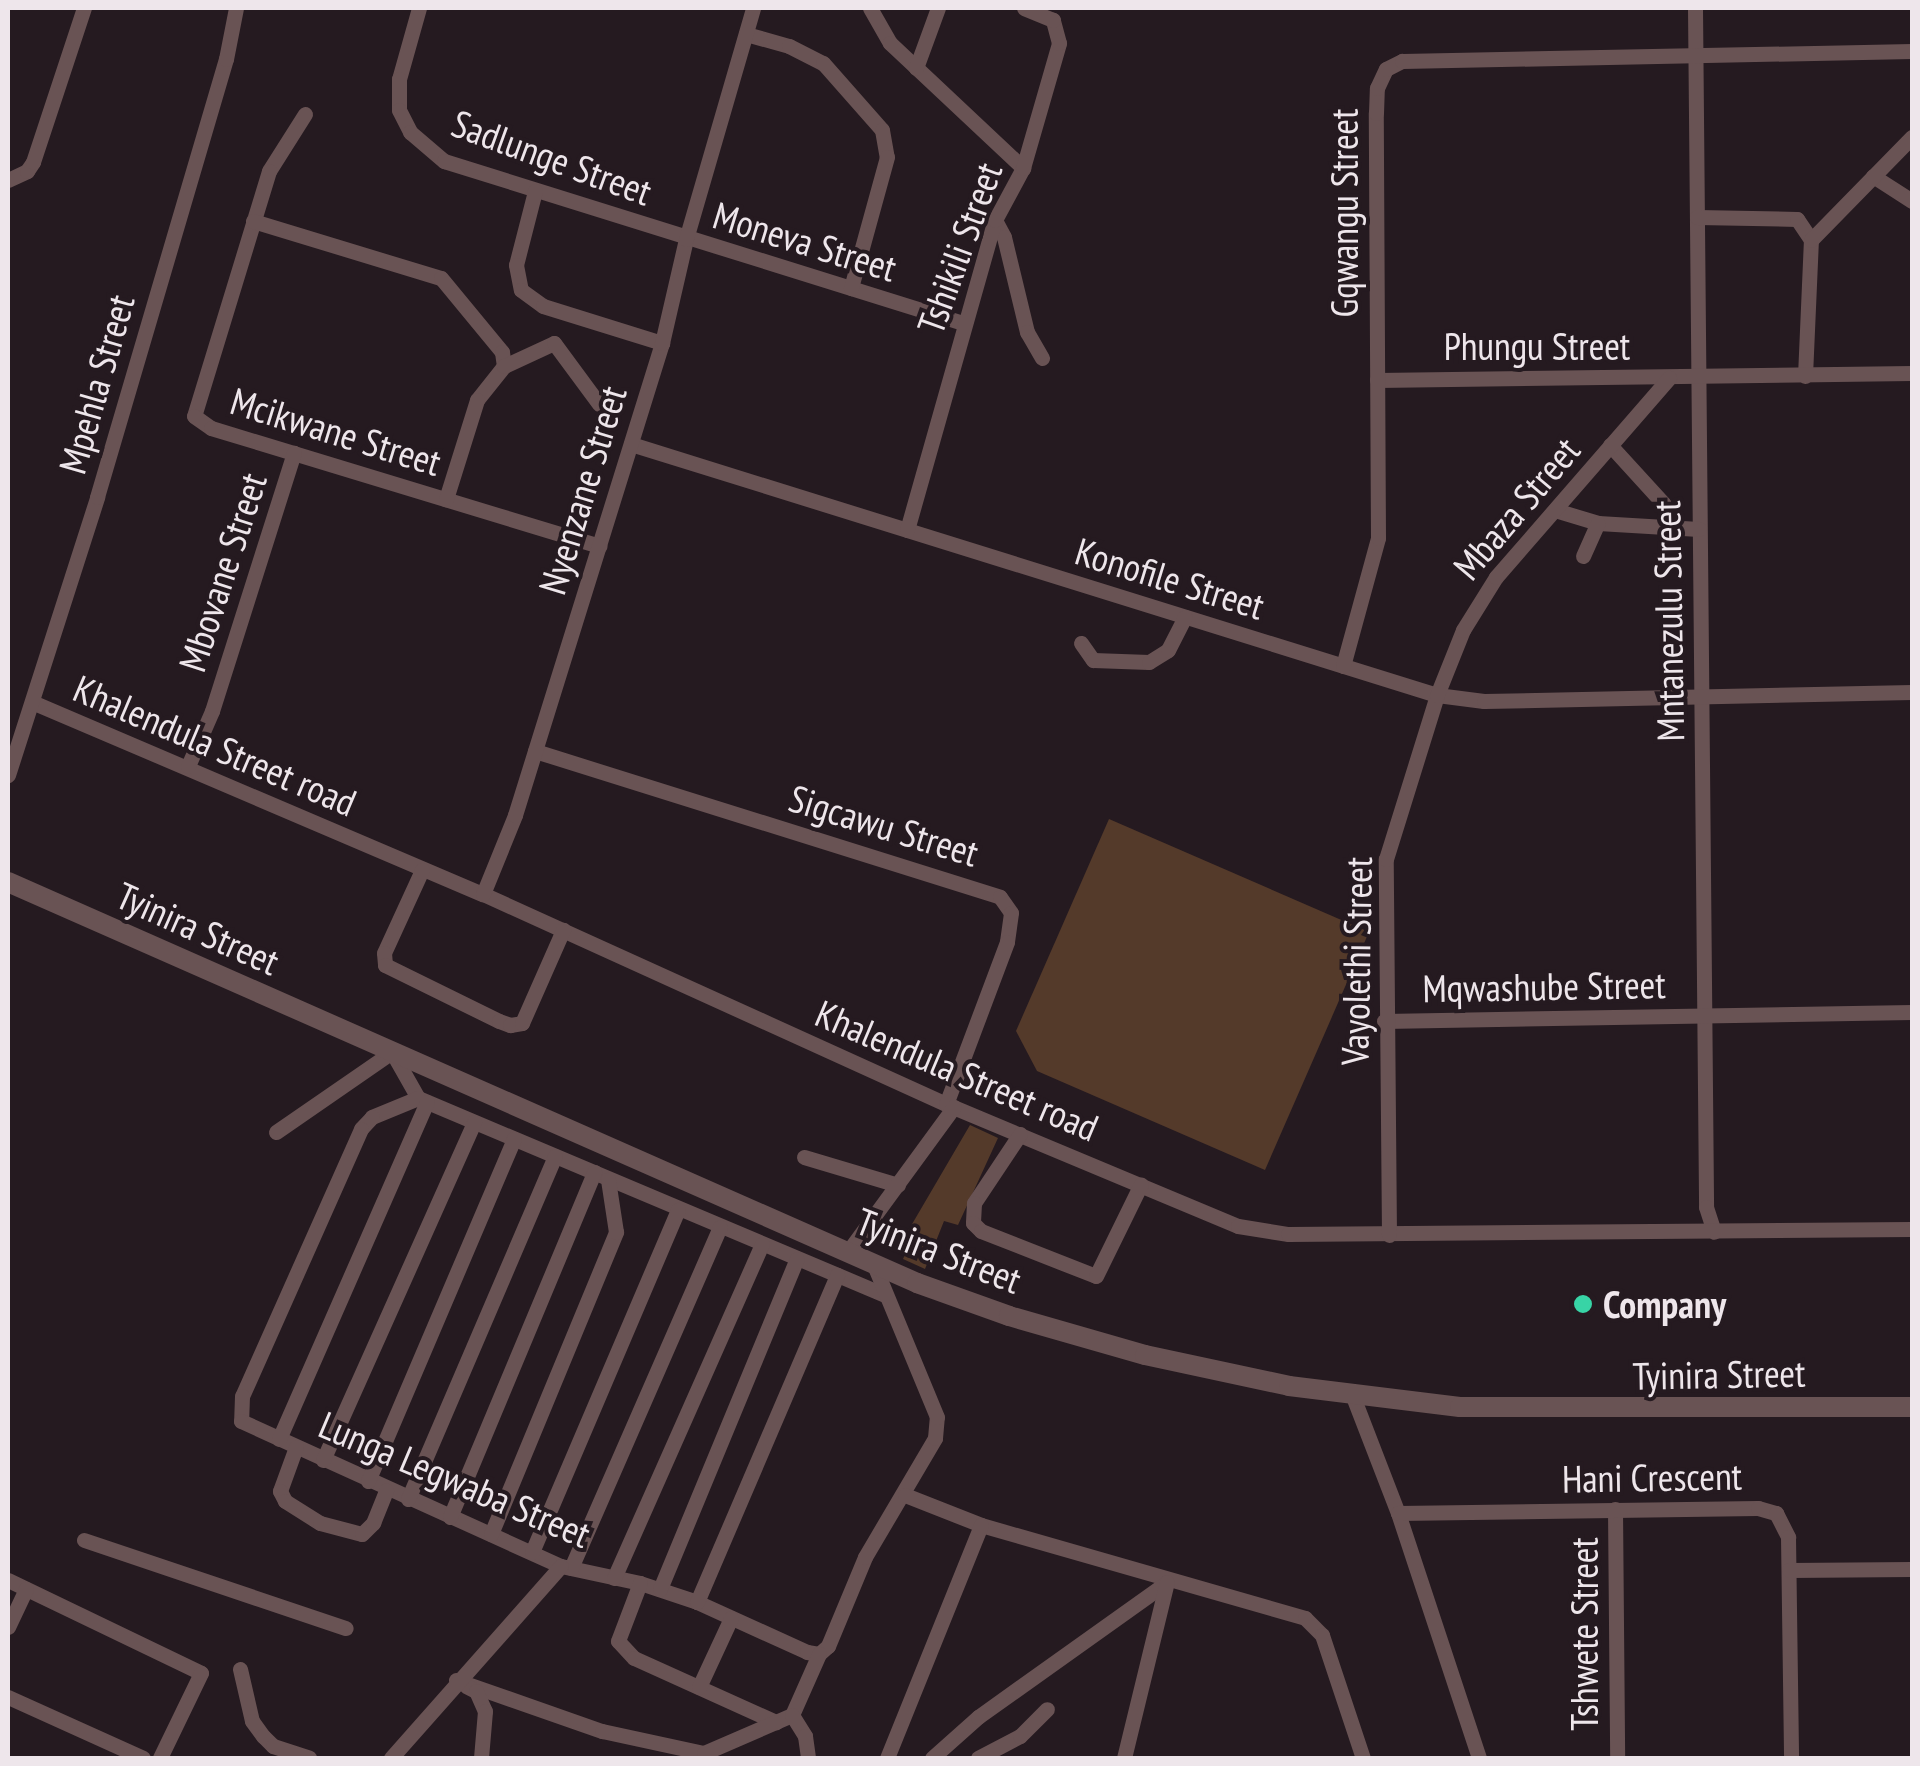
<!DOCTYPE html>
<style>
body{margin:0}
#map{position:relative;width:1920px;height:1766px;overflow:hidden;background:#251a20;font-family:"PT Sans Narrow",sans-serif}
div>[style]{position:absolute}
.green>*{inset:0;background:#543a2a}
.minor>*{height:15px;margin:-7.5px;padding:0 7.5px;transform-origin:7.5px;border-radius:7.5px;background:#695354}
.tertiary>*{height:20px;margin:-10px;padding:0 10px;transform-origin:10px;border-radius:10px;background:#695354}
.dots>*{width:28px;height:28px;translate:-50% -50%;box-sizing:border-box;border:5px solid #251a20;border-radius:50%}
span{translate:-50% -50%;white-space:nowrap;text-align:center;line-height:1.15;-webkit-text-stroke:8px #251a20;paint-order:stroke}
.street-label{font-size:38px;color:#eee6eb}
.poi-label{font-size:38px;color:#eee6eb;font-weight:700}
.left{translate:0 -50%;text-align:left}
.frame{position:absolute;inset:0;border:10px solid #eee6eb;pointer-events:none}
</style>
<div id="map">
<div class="green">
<i style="clip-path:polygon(1109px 819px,1369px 932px,1265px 1170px,1037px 1071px,1016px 1031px)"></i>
<i style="clip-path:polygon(970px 1125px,998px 1138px,958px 1225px,944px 1221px,925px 1269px,903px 1259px,909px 1246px,908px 1231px)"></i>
</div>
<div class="minor">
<i style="left:419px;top:8px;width:74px;rotate:105.7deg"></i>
<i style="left:399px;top:79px;width:31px;rotate:90deg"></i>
<i style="left:399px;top:110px;width:25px;rotate:63deg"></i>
<i style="left:410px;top:132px;width:45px;rotate:40.5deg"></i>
<i style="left:444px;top:161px;width:544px;rotate:17.34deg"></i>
<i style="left:870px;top:8px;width:40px;rotate:60.3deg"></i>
<i style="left:890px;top:43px;width:183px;rotate:43.2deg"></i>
<i style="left:1695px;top:8px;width:1199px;rotate:89.47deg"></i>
<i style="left:1706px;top:1207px;width:26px;rotate:72deg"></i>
<i style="left:746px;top:34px;width:45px;rotate:15.6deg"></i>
<i style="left:789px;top:46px;width:38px;rotate:27deg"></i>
<i style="left:823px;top:63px;width:89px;rotate:48.6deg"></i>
<i style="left:882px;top:130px;width:27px;rotate:80deg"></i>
<i style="left:887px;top:157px;width:136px;rotate:105.4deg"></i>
<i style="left:916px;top:68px;width:64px;rotate:-69.9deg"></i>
<i style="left:305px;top:114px;width:67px;rotate:122.3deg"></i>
<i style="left:269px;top:171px;width:256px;rotate:107deg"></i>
<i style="left:194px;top:416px;width:21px;rotate:35deg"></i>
<i style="left:211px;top:428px;width:406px;rotate:16.9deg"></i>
<i style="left:1873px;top:176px;width:46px;rotate:32.7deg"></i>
<i style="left:8px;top:180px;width:21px;rotate:-25deg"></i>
<i style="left:27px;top:171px;width:11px;rotate:-56deg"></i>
<i style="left:33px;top:162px;width:162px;rotate:-71.7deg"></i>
<i style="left:535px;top:191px;width:76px;rotate:104.4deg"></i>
<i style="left:516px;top:265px;width:25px;rotate:79deg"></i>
<i style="left:521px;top:290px;width:27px;rotate:36deg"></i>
<i style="left:543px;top:306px;width:125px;rotate:17.3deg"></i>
<i style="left:1697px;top:217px;width:100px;rotate:1.1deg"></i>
<i style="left:1797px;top:219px;width:25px;rotate:56deg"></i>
<i style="left:995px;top:220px;width:19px;rotate:62deg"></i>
<i style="left:1004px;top:237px;width:98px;rotate:76.4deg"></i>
<i style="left:1027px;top:332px;width:30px;rotate:60deg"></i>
<i style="left:253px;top:221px;width:196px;rotate:16.9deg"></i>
<i style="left:441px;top:278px;width:96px;rotate:50.5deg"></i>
<i style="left:502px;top:352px;width:14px;rotate:82deg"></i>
<i style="left:504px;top:366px;width:43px;rotate:128.5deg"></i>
<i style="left:477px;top:400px;width:104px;rotate:107.4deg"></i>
<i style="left:504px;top:366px;width:55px;rotate:-24.7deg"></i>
<i style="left:554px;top:343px;width:76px;rotate:53.6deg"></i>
<i style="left:1805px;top:376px;width:136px;rotate:-87.5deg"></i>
<i style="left:1811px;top:240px;width:144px;rotate:-45.6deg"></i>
<i style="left:1377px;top:380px;width:535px;rotate:-0.75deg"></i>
<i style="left:631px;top:444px;width:844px;rotate:17.3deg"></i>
<i style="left:1437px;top:695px;width:47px;rotate:7.3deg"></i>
<i style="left:1484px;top:701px;width:428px;rotate:-1.2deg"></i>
<i style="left:1610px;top:445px;width:79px;rotate:47.6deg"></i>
<i style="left:1663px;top:503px;width:28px;rotate:64deg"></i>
<i style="left:1555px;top:510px;width:45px;rotate:16.8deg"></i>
<i style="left:1598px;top:523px;width:101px;rotate:3.4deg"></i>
<i style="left:907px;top:530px;width:322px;rotate:-74.2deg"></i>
<i style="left:995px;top:220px;width:59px;rotate:-61.7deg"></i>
<i style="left:1023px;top:168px;width:130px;rotate:-73.9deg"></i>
<i style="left:1059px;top:43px;width:24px;rotate:-105deg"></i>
<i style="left:1053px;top:20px;width:31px;rotate:-158deg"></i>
<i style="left:1583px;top:556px;width:36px;rotate:-66deg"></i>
<i style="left:1081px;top:643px;width:21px;rotate:55deg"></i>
<i style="left:1093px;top:660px;width:56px;rotate:2deg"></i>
<i style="left:1149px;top:662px;width:22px;rotate:-32deg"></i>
<i style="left:1168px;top:650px;width:37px;rotate:-63deg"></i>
<i style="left:1343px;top:666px;width:133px;rotate:-74.7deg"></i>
<i style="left:1378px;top:538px;width:425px;rotate:-90.3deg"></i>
<i style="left:1376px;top:113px;width:25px;rotate:-88deg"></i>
<i style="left:1377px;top:88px;width:21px;rotate:-65deg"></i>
<i style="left:1386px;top:69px;width:18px;rotate:-27deg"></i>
<i style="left:1402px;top:61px;width:510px;rotate:-1.12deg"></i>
<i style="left:32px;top:702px;width:490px;rotate:23.1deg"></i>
<i style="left:483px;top:894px;width:508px;rotate:24.4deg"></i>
<i style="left:946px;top:1104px;width:316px;rotate:22.7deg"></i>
<i style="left:1238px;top:1226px;width:51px;rotate:9.1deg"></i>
<i style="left:1288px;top:1234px;width:624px;rotate:-0.46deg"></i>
<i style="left:535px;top:751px;width:487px;rotate:17.4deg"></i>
<i style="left:1000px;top:897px;width:19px;rotate:55deg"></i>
<i style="left:1011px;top:913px;width:29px;rotate:98deg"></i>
<i style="left:1007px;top:942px;width:173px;rotate:110.6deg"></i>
<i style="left:188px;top:766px;width:60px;rotate:-66.4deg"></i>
<i style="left:212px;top:711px;width:271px;rotate:-72.4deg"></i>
<i style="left:8px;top:775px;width:292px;rotate:-72.2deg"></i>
<i style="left:97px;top:497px;width:457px;rotate:-73.6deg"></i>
<i style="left:226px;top:59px;width:52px;rotate:-78.9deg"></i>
<i style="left:422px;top:870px;width:91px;rotate:114.6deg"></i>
<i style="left:384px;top:953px;width:12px;rotate:85deg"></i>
<i style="left:385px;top:965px;width:127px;rotate:26.2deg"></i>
<i style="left:499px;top:1021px;width:12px;rotate:20deg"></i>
<i style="left:510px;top:1025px;width:12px;rotate:-9deg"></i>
<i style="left:522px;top:1023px;width:102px;rotate:-66.2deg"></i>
<i style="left:483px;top:894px;width:85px;rotate:-67.9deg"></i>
<i style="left:515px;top:815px;width:494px;rotate:-72.7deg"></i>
<i style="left:662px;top:343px;width:107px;rotate:-77deg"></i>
<i style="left:686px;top:239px;width:241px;rotate:-73.8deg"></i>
<i style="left:1384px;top:1021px;width:528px;rotate:-0.98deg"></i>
<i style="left:418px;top:1098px;width:507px;rotate:22.87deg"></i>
<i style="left:276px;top:1132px;width:141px;rotate:-34.6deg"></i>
<i style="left:392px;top:1052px;width:53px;rotate:60.5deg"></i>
<i style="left:418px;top:1098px;width:50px;rotate:157.6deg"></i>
<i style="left:372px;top:1117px;width:16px;rotate:133deg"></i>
<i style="left:361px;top:1129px;width:292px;rotate:114deg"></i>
<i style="left:242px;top:1396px;width:25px;rotate:92deg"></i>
<i style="left:241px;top:1421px;width:351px;rotate:24.4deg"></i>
<i style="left:561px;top:1566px;width:81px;rotate:12.1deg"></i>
<i style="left:640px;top:1583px;width:60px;rotate:18.4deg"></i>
<i style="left:697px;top:1602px;width:121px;rotate:24.4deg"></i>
<i style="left:807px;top:1652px;width:12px;rotate:9deg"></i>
<i style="left:819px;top:1654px;width:12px;rotate:-42deg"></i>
<i style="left:828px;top:1646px;width:96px;rotate:-67.4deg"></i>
<i style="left:865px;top:1557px;width:138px;rotate:-59.5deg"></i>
<i style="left:935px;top:1438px;width:21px;rotate:-85deg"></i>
<i style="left:937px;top:1417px;width:165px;rotate:-112.5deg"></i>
<i style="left:1020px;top:1134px;width:83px;rotate:123.7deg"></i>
<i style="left:974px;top:1203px;width:20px;rotate:93deg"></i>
<i style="left:973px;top:1223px;width:11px;rotate:45deg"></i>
<i style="left:981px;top:1231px;width:123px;rotate:21.4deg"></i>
<i style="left:1096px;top:1276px;width:102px;rotate:-63.9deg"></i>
<i style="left:804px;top:1157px;width:98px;rotate:16.6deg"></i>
<i style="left:1389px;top:1235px;width:376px;rotate:-90.5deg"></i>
<i style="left:1386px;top:859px;width:172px;rotate:-72.7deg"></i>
<i style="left:1437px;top:695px;width:70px;rotate:-68.2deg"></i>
<i style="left:1463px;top:630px;width:62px;rotate:-58.1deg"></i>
<i style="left:1496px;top:577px;width:264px;rotate:-49deg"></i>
<i style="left:847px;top:1253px;width:181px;rotate:-53.8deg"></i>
<i style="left:1352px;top:1394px;width:128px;rotate:68.9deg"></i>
<i style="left:1398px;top:1513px;width:258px;rotate:71.7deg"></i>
<i style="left:279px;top:1439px;width:368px;rotate:-66.3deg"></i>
<i style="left:296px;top:1447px;width:47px;rotate:110deg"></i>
<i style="left:280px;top:1491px;width:11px;rotate:63deg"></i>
<i style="left:285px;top:1501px;width:41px;rotate:32.2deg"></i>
<i style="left:320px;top:1523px;width:43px;rotate:14.7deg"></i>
<i style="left:362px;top:1534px;width:16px;rotate:-45deg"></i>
<i style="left:373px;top:1523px;width:35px;rotate:-68deg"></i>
<i style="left:323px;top:1460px;width:370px;rotate:-65.9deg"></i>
<i style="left:368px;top:1481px;width:372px;rotate:-66.9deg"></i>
<i style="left:905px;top:1495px;width:82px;rotate:21.5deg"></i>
<i style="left:981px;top:1525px;width:337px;rotate:16deg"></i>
<i style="left:1305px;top:1618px;width:24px;rotate:45deg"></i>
<i style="left:1322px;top:1635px;width:130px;rotate:71.6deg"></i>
<i style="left:408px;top:1499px;width:373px;rotate:-66.8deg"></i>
<i style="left:1615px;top:1509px;width:249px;rotate:89.5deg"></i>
<i style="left:1398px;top:1513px;width:360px;rotate:-0.8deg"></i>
<i style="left:1758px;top:1508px;width:19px;rotate:16deg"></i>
<i style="left:1776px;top:1513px;width:27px;rotate:63deg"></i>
<i style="left:1788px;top:1537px;width:221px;rotate:89.2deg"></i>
<i style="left:450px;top:1517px;width:374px;rotate:-67.3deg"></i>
<i style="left:491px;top:1534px;width:327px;rotate:-67.5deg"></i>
<i style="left:616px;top:1232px;width:53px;rotate:-98.7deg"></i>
<i style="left:84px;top:1540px;width:276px;rotate:18.6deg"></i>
<i style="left:532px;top:1552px;width:372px;rotate:-66.9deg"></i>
<i style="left:571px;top:1568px;width:372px;rotate:-66.4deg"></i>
<i style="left:1789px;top:1570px;width:123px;rotate:-0.5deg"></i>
<i style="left:614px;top:1578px;width:365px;rotate:-66.1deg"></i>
<i style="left:8px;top:1580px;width:214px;rotate:25.7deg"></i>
<i style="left:201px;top:1673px;width:94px;rotate:115.8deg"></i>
<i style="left:640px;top:1583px;width:62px;rotate:110.8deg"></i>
<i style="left:618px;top:1641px;width:23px;rotate:47deg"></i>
<i style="left:634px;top:1658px;width:156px;rotate:24.3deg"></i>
<i style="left:660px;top:1589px;width:357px;rotate:-67.5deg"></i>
<i style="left:697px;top:1602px;width:356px;rotate:-66.8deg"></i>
<i style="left:8px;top:1627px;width:42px;rotate:-64.7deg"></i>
<i style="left:240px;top:1669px;width:53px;rotate:77deg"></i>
<i style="left:252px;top:1721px;width:19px;rotate:54deg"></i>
<i style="left:263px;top:1736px;width:14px;rotate:45deg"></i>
<i style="left:273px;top:1746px;width:38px;rotate:18deg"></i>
<i style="left:456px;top:1680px;width:155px;rotate:19.3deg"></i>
<i style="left:602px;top:1731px;width:104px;rotate:12.2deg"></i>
<i style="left:704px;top:1753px;width:96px;rotate:-23.4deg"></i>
<i style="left:792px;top:1715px;width:67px;rotate:-66.1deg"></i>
<i style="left:466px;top:1686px;width:11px;rotate:27deg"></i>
<i style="left:476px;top:1691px;width:22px;rotate:66deg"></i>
<i style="left:485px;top:1711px;width:47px;rotate:94.9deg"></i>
<i style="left:699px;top:1687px;width:76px;rotate:-65.1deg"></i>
<i style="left:8px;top:1697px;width:148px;rotate:24.3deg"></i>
<i style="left:792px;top:1715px;width:25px;rotate:58deg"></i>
<i style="left:805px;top:1736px;width:22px;rotate:82deg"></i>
<i style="left:391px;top:1758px;width:256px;rotate:-48.5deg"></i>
<i style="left:887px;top:1758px;width:251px;rotate:-68deg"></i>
<i style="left:932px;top:1758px;width:62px;rotate:-41.7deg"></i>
<i style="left:978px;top:1717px;width:232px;rotate:-35.5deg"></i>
<i style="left:978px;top:1758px;width:47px;rotate:-27.6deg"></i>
<i style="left:1020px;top:1736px;width:38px;rotate:-45deg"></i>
<i style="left:1124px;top:1758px;width:181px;rotate:-76.3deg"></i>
</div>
<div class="tertiary">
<i style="left:8px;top:882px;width:994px;rotate:23.8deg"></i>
<i style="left:917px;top:1283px;width:98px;rotate:19.7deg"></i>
<i style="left:1009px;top:1316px;width:141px;rotate:16deg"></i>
<i style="left:1145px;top:1355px;width:147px;rotate:12.1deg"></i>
<i style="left:1289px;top:1386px;width:172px;rotate:7deg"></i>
<i style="left:1460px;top:1407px;width:452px"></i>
</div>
<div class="dots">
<i style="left:1583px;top:1304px;background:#38d4a6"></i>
</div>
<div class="street-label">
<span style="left:552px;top:157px;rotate:20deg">Sadlunge Street</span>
<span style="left:1344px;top:213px;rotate:-90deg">Gqwangu Street</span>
<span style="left:805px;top:241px;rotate:17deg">Moneva Street</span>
<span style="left:959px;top:248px;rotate:-70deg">Tshikili Street</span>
<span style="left:1537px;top:346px">Phungu Street</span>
<span style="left:96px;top:384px;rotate:-74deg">Mpehla Street</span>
<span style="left:336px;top:431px;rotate:17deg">Mcikwane Street</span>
<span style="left:582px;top:490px;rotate:-73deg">Nyenzane Street</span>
<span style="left:1516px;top:508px;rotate:-50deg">Mbaza Street</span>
<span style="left:222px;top:572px;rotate:-72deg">Mbovane Street</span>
<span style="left:1170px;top:578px;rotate:17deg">Konofile Street</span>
<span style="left:1668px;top:621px;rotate:-91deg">Mntanezulu Street</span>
<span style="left:215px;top:745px;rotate:23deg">Khalendula Street road</span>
<span style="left:884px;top:825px;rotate:17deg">Sigcawu Street</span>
<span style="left:198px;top:928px;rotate:24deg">Tyinira Street</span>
<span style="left:1356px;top:961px;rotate:-89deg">Vayolethi Street</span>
<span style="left:1544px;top:986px;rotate:-1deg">Mqwashube Street</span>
<span style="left:957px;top:1070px;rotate:23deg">Khalendula Street road</span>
<span style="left:939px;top:1250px;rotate:21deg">Tyinira Street</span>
<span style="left:1719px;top:1374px;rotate:-1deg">Tyinira Street</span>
<span style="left:1652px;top:1477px;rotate:-1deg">Hani Crescent</span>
<span style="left:455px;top:1479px;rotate:23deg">Lunga Legwaba Street</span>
<span style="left:1584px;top:1634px;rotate:-90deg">Tshwete Street</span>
</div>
<div class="poi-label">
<span class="left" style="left:1603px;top:1304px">Company</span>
</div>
<div class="frame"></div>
</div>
